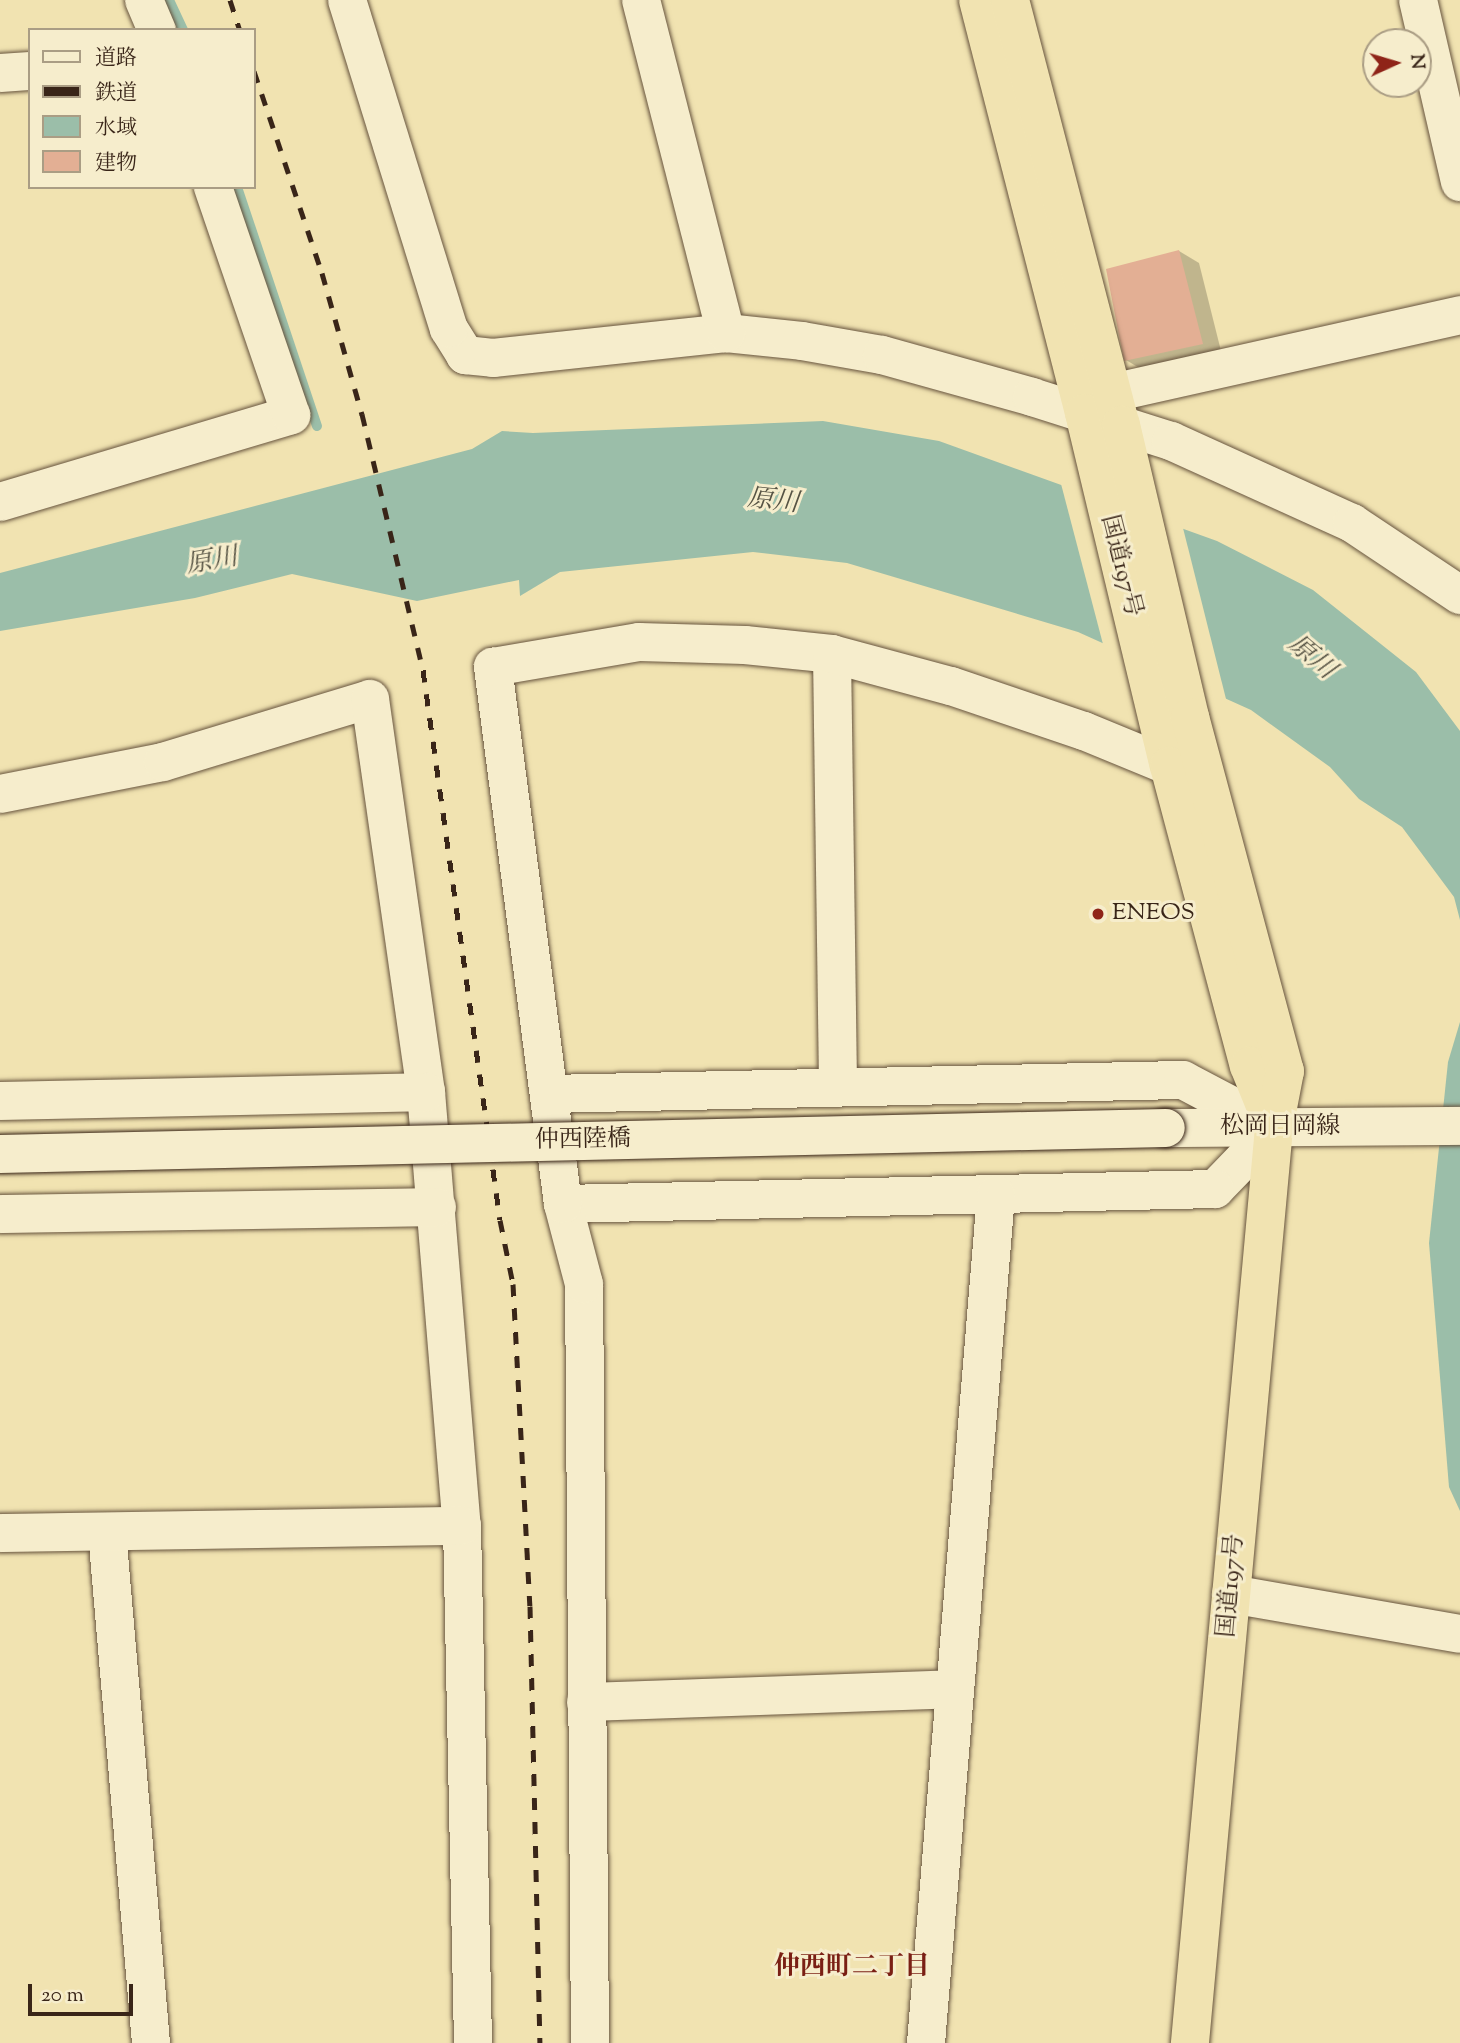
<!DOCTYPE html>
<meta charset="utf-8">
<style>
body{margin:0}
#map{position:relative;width:1460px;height:2043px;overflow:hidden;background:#f1e3b1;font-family:"Sorts Mill Goudy","Noto Serif JP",serif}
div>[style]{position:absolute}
.water>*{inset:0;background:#9bbea9}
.pier>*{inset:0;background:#f1e3b1}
.shadow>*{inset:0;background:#0003}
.stream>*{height:10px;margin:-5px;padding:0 5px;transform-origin:5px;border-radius:5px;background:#9bbea9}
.building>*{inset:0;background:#e3af94}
.roads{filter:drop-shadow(0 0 2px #67543e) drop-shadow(0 0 2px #67543e)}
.minor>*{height:38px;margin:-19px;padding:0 19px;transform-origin:19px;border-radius:19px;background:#f6edcc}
.tertiary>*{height:38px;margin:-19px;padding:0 19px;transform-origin:19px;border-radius:19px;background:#f6edcc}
.secondary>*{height:38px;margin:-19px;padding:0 19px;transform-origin:19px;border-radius:19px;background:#f6edcc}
.trunk>*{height:38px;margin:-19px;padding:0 19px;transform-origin:19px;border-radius:19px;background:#f1e3b1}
.rail>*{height:5px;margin-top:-2.5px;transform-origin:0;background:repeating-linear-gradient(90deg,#392518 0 12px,transparent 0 24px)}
.bridges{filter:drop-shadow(0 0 2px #392518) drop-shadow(0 0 2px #392518)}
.secondary-bridge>*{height:38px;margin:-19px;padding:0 19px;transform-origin:19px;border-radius:19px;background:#f6edcc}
.dots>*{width:19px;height:19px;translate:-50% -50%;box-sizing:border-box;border:4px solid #f6edcc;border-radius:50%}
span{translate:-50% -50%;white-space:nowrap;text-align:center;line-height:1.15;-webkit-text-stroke:6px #f6edcc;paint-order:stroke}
.street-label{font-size:24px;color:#392518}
.poi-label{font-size:24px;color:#392518}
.left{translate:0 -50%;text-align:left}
.water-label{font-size:26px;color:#565344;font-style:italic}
.neighbourhood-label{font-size:26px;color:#7a1f14;font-weight:700}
.legend{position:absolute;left:28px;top:28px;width:228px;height:161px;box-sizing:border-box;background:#f6edcc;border:2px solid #aa9d84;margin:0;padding:9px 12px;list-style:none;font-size:21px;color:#392518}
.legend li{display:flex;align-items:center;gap:14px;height:35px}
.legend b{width:35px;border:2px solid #aa9d84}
.north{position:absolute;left:1362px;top:28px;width:70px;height:70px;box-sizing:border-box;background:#f6edcc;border:2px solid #aa9d84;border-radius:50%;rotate:86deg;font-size:19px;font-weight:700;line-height:28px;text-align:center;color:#392518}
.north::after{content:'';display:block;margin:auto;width:24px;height:32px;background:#8f2418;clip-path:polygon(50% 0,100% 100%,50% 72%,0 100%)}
.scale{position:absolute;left:28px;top:1984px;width:105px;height:32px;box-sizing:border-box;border:4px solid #392518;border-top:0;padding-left:9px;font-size:21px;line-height:24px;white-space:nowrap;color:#392518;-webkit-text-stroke:5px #f6edcc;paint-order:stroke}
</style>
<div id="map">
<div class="water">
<i style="clip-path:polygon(823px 421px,939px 441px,1217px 541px,1313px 590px,1416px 672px,1460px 731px,1460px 920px,1454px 897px,1402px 827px,1359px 799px,1330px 767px,1251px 710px,1078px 632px,847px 563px,753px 552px,560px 572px,520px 596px,519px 580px,417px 601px,292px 574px,195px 598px,0 631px,0 573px,472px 449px,502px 431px,533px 433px)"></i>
<i style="clip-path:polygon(1460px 1022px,1460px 1511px,1449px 1487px,1429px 1243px,1448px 1062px)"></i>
</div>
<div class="pier">
<i style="clip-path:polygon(1060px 480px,1182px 524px,1227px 703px,1104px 648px)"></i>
</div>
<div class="shadow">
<i style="clip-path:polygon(1179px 251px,1199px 263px,1222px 355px,1146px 372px,1126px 360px)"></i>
</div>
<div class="stream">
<i style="left:169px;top:0;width:33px;rotate:65deg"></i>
<i style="left:237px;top:187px;width:252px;rotate:71.5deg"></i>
</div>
<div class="building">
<i style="clip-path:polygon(1179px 250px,1203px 344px,1124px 361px,1106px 269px)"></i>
</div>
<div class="roads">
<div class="minor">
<i style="left:144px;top:0;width:33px;rotate:67deg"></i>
<i style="left:1418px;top:0;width:187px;rotate:77deg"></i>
<i style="left:0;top:73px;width:30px;rotate:-4deg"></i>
<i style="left:449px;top:329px;width:31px;rotate:58deg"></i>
<i style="left:465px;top:355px;width:28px;rotate:6deg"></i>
<i style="left:493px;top:358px;width:234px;rotate:-6.1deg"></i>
<i style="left:726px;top:333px;width:76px;rotate:6deg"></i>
<i style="left:802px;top:341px;width:81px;rotate:9.9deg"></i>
<i style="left:882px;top:355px;width:156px;rotate:15.6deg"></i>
<i style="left:1032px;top:397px;width:146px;rotate:17.6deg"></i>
<i style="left:1171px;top:441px;width:199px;rotate:24.4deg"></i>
<i style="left:1352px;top:523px;width:130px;rotate:33.7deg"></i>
<i style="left:1112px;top:393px;width:357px;rotate:-12.6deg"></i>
<i style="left:0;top:502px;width:304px;rotate:-16.6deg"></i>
<i style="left:291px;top:415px;width:241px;rotate:-108.9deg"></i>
<i style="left:832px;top:654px;width:431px;rotate:89.2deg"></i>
<i style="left:0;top:794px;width:166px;rotate:-11.1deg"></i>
<i style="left:163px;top:762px;width:216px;rotate:-16.9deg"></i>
<i style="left:370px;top:699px;width:397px;rotate:81.9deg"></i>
<i style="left:426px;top:1092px;width:435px;rotate:85.3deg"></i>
<i style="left:462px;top:1526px;width:517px;rotate:88.78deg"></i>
<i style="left:549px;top:1094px;width:634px;rotate:-1.27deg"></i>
<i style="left:1183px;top:1080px;width:103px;rotate:27.8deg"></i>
<i style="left:1274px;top:1128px;width:85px;rotate:134deg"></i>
<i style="left:1215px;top:1189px;width:652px;rotate:178.68deg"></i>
<i style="left:0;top:1101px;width:426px;rotate:-1.2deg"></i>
<i style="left:0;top:1214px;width:437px;rotate:-0.9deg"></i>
<i style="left:107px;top:1532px;width:513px;rotate:85.08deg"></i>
<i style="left:0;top:1533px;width:462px;rotate:-0.9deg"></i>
<i style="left:1231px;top:1594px;width:232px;rotate:9.9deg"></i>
<i style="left:586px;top:1702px;width:369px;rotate:-2deg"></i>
<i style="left:590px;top:2043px;width:759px;rotate:-90.45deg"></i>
<i style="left:584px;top:1284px;width:83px;rotate:-104.7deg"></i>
<i style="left:563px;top:1204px;width:542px;rotate:-97.43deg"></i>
<i style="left:493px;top:667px;width:148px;rotate:-9.7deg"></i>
<i style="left:639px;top:642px;width:106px;rotate:1.6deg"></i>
<i style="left:745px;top:645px;width:87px;rotate:5.9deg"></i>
<i style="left:832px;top:654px;width:123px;rotate:15.1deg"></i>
<i style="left:951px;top:686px;width:140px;rotate:18.7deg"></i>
<i style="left:1084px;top:731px;width:92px;rotate:22.4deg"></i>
<i style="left:926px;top:2043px;width:851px;rotate:-85.28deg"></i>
</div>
<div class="tertiary">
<i style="left:347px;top:0;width:344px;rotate:72.8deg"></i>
<i style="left:641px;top:0;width:344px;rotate:75.7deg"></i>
</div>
<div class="secondary">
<i style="left:1166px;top:1128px;width:294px;rotate:-0.4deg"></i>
</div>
<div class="trunk">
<i style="left:978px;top:0;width:426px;rotate:75.6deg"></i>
<i style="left:1084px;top:413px;width:363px;rotate:76.5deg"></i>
<i style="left:1169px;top:766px;width:310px;rotate:75.1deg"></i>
<i style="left:1249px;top:1066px;width:67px;rotate:68deg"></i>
<i style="left:1010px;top:0;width:439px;rotate:75.4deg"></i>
<i style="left:1121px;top:425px;width:300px;rotate:76.7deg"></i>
<i style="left:1190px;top:717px;width:367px;rotate:75deg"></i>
<i style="left:1285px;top:1071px;width:58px;rotate:100.9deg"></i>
<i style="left:1274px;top:1128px;width:919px;rotate:95.25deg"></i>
</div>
</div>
<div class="rail">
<i style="left:230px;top:0;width:32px;rotate:72deg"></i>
<i style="left:254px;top:71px;width:213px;rotate:71.4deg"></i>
<i style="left:322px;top:273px;width:147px;rotate:74.2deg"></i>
<i style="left:362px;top:414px;width:263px;rotate:76.6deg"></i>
<i style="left:423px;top:670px;width:555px;rotate:82.03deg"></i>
<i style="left:500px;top:1220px;width:65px;rotate:78.5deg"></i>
<i style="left:513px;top:1284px;width:322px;rotate:87deg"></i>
<i style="left:530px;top:1606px;width:437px;rotate:88.7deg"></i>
</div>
<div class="bridges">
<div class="secondary-bridge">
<i style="left:0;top:1154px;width:1166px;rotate:-1.28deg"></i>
</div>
</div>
<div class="dots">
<i style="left:1098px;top:914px;background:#8f2418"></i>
</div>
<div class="street-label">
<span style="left:1120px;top:566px;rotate:76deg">国道197号</span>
<span style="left:1280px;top:1128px">松岡日岡線</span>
<span style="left:583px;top:1141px;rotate:-1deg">仲西陸橋</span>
<span style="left:1232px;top:1586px;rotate:-85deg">国道197号</span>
</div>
<div class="poi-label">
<span class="left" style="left:1112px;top:914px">ENEOS</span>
</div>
<div class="water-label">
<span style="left:773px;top:502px;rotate:6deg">原川</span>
<span style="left:212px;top:562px;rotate:-10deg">原川</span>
<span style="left:1311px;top:658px;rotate:40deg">原川</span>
</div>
<div class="neighbourhood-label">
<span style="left:852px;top:1968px">仲西町二丁目</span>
</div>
<ul class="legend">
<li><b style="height:9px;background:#f6edcc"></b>道路</li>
<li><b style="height:9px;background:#392518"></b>鉄道</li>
<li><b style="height:19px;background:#9bbea9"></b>水域</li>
<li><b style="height:19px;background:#e3af94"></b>建物</li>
</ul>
<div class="north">N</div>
<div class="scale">20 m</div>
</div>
